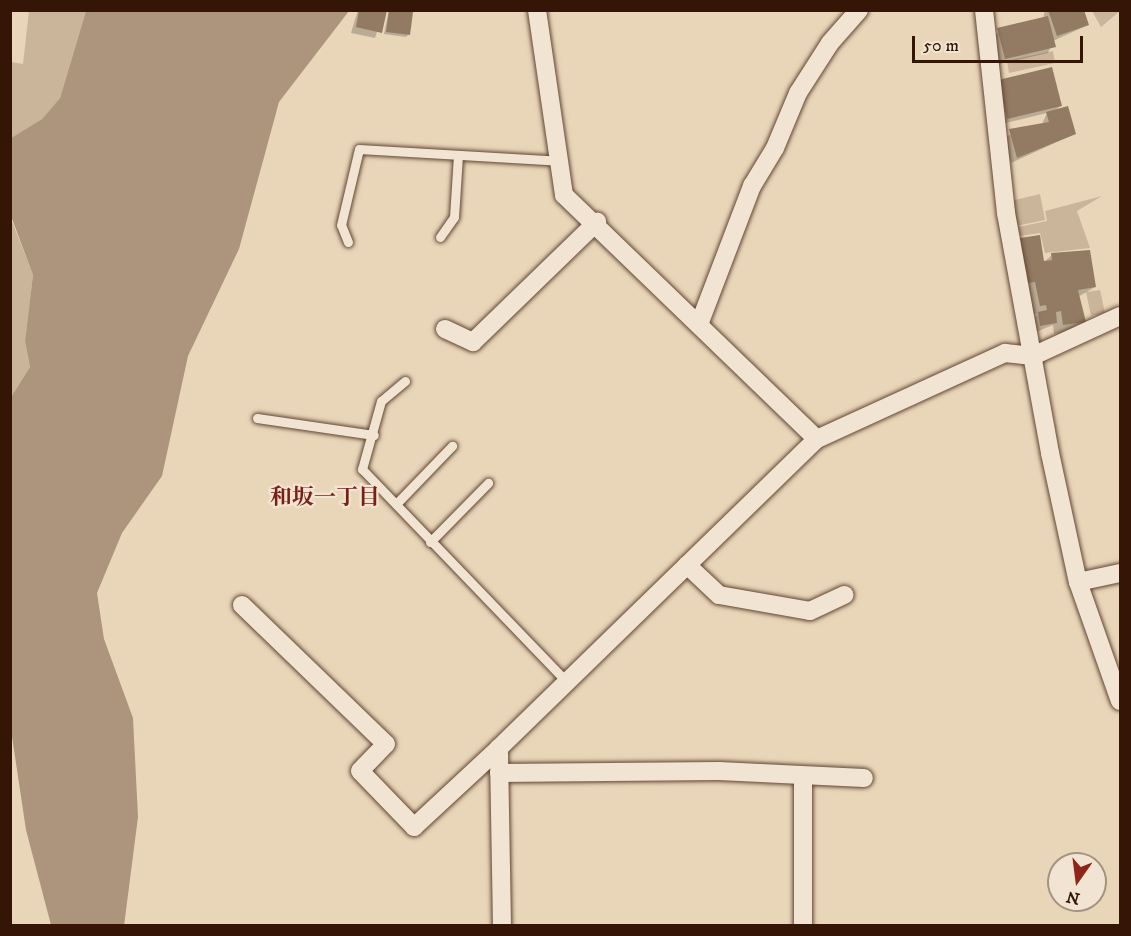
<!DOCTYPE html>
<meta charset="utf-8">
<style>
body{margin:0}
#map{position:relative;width:1131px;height:936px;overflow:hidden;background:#e9d6b9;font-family:"IM FELL DW Pica","Noto Serif JP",serif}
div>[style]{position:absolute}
.green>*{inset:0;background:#cab59b}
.water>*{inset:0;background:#ac957c}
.shadow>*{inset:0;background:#0003}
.building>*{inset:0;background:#937a63}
.roads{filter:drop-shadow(0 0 2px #624633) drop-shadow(0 0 2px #624633)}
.lane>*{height:9px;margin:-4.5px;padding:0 4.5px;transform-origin:4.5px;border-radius:4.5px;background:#f1e4d2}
.street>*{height:18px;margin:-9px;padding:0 9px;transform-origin:9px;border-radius:9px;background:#f1e4d2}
span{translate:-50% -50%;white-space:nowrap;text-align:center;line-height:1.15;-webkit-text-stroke:4.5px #f1e4d2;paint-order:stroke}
.neighbourhood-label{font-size:22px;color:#7a1f14;font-weight:700}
.frame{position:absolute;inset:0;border:12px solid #351606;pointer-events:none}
.north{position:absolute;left:1047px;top:852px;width:60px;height:60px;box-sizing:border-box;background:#f1e4d2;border:2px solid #a69280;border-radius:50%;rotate:194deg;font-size:16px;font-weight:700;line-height:24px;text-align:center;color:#351606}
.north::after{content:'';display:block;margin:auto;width:21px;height:27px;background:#8f2418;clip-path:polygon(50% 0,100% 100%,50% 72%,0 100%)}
.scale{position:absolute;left:912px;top:36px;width:171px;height:27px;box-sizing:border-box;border:3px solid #351606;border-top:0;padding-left:8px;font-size:18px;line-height:21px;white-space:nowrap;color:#351606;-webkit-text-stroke:4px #f1e4d2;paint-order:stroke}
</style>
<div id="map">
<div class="green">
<i style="clip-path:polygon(29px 11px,86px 11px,60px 98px,42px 119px,11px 138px,11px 62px,23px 64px)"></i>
<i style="clip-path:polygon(1092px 11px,1120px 11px,1101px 27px)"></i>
<i style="clip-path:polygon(1053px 51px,1055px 63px,1009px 73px,1007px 61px)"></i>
<i style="clip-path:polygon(1040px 194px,1045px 220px,1016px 226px,1011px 201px)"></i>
<i style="clip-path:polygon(1102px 196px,1077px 211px,1090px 248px,1045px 253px,1040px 233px,1020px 236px,1018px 227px,1047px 221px,1045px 211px)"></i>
<i style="clip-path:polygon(10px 216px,33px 275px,25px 341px,30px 367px,11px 397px)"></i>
<i style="clip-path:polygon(1100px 290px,1105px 313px,1091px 316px,1086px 292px)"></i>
</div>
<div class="water">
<i style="clip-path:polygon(86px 11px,349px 11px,279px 102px,239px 249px,188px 356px,162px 476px,122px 533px,97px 593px,104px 639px,133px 718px,138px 817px,124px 926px,51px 925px,26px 830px,10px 723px,11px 397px,30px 367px,25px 341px,33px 275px,11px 216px,11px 138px,42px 119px,60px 98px)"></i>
</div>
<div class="shadow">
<i style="clip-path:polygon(358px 10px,384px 10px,375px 38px,351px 33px)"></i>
<i style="clip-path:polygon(389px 10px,408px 35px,406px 37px,384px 34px)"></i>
<i style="clip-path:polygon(1045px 10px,1083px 10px,1088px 25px,1053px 41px,1048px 53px,999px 64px,992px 35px,1043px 19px)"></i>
<i style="clip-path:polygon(993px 87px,1060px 106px,1055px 111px,1074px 134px,1011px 163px,1004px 137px,1042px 124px,1047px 113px,1001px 124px)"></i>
<i style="clip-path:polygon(1021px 240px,1043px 263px,1052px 255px,1095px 287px,1078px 297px,1085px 321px,1076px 330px,1054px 334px,1053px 325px,1031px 334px,1029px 322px,1038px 314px,1031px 315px,1012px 249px)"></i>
</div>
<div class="building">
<i style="clip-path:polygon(359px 10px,387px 10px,382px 33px,356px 27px)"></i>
<i style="clip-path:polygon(389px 10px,413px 12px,410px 35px,386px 32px)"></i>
<i style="clip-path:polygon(1048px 10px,1084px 10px,1089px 25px,1057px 36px)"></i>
<i style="clip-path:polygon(1048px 16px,1056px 47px,1005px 59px,997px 28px)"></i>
<i style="clip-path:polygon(1052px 67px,1062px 106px,1007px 119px,998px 80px)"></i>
<i style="clip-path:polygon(1068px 106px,1076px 134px,1017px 158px,1009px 129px,1049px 122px,1046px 112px)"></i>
<i style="clip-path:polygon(1040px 235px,1044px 261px,1052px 260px,1051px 253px,1090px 250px,1096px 287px,1078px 290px,1086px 322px,1063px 325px,1061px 311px,1056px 312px,1057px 323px,1040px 326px,1038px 312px,1047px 310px,1046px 305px,1040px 306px,1035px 282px,1027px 283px,1020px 238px)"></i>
</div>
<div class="roads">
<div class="lane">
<i style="left:440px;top:237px;width:24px;rotate:-55deg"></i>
<i style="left:454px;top:217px;width:62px;rotate:-86.3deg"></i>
<i style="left:348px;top:242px;width:18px;rotate:-112deg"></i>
<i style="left:341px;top:225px;width:78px;rotate:-76.7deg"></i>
<i style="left:359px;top:149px;width:200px;rotate:3.4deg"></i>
<i style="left:405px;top:381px;width:31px;rotate:140deg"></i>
<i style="left:381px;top:401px;width:71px;rotate:105.6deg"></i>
<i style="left:362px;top:469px;width:296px;rotate:46.1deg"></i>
<i style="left:257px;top:418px;width:118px;rotate:8.3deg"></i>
<i style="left:396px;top:504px;width:81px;rotate:-46deg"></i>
<i style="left:430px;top:542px;width:83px;rotate:-45.5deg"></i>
</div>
<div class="street">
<i style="left:537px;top:10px;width:187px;rotate:81.7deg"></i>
<i style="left:564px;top:195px;width:351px;rotate:44deg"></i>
<i style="left:984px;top:10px;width:204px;rotate:83.8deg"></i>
<i style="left:1006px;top:213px;width:244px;rotate:79.6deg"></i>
<i style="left:1050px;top:453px;width:132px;rotate:77.8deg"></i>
<i style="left:1078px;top:582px;width:126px;rotate:70.6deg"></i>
<i style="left:700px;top:322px;width:146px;rotate:-69.1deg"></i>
<i style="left:752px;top:186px;width:44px;rotate:-58.8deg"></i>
<i style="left:775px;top:148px;width:60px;rotate:-67.3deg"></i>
<i style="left:798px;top:93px;width:59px;rotate:-57.4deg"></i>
<i style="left:830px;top:43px;width:44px;rotate:-48.7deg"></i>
<i style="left:445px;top:329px;width:31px;rotate:25deg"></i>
<i style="left:473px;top:342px;width:173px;rotate:-44.1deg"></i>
<i style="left:687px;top:565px;width:44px;rotate:43.2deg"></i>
<i style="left:719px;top:595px;width:92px;rotate:10deg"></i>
<i style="left:810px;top:611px;width:38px;rotate:-25deg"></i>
<i style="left:1078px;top:582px;width:43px;rotate:-12.1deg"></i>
<i style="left:242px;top:605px;width:200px;rotate:44deg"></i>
<i style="left:386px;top:744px;width:37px;rotate:134deg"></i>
<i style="left:360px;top:771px;width:78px;rotate:46deg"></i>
<i style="left:414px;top:827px;width:116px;rotate:-42.9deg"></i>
<i style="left:499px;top:773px;width:220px;rotate:-0.5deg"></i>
<i style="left:719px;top:771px;width:145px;rotate:2.8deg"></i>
<i style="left:502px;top:926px;width:178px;rotate:-91deg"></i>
<i style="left:499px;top:748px;width:443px;rotate:-44.2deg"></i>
<i style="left:817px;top:439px;width:207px;rotate:-24.6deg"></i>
<i style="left:1005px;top:353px;width:28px;rotate:6deg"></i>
<i style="left:1033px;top:356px;width:96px;rotate:-24.7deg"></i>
<i style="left:803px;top:926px;width:150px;rotate:-90deg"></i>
</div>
</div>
<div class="neighbourhood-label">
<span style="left:325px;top:498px">和坂一丁目</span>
</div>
<div class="frame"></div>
<div class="north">N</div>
<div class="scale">50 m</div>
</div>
